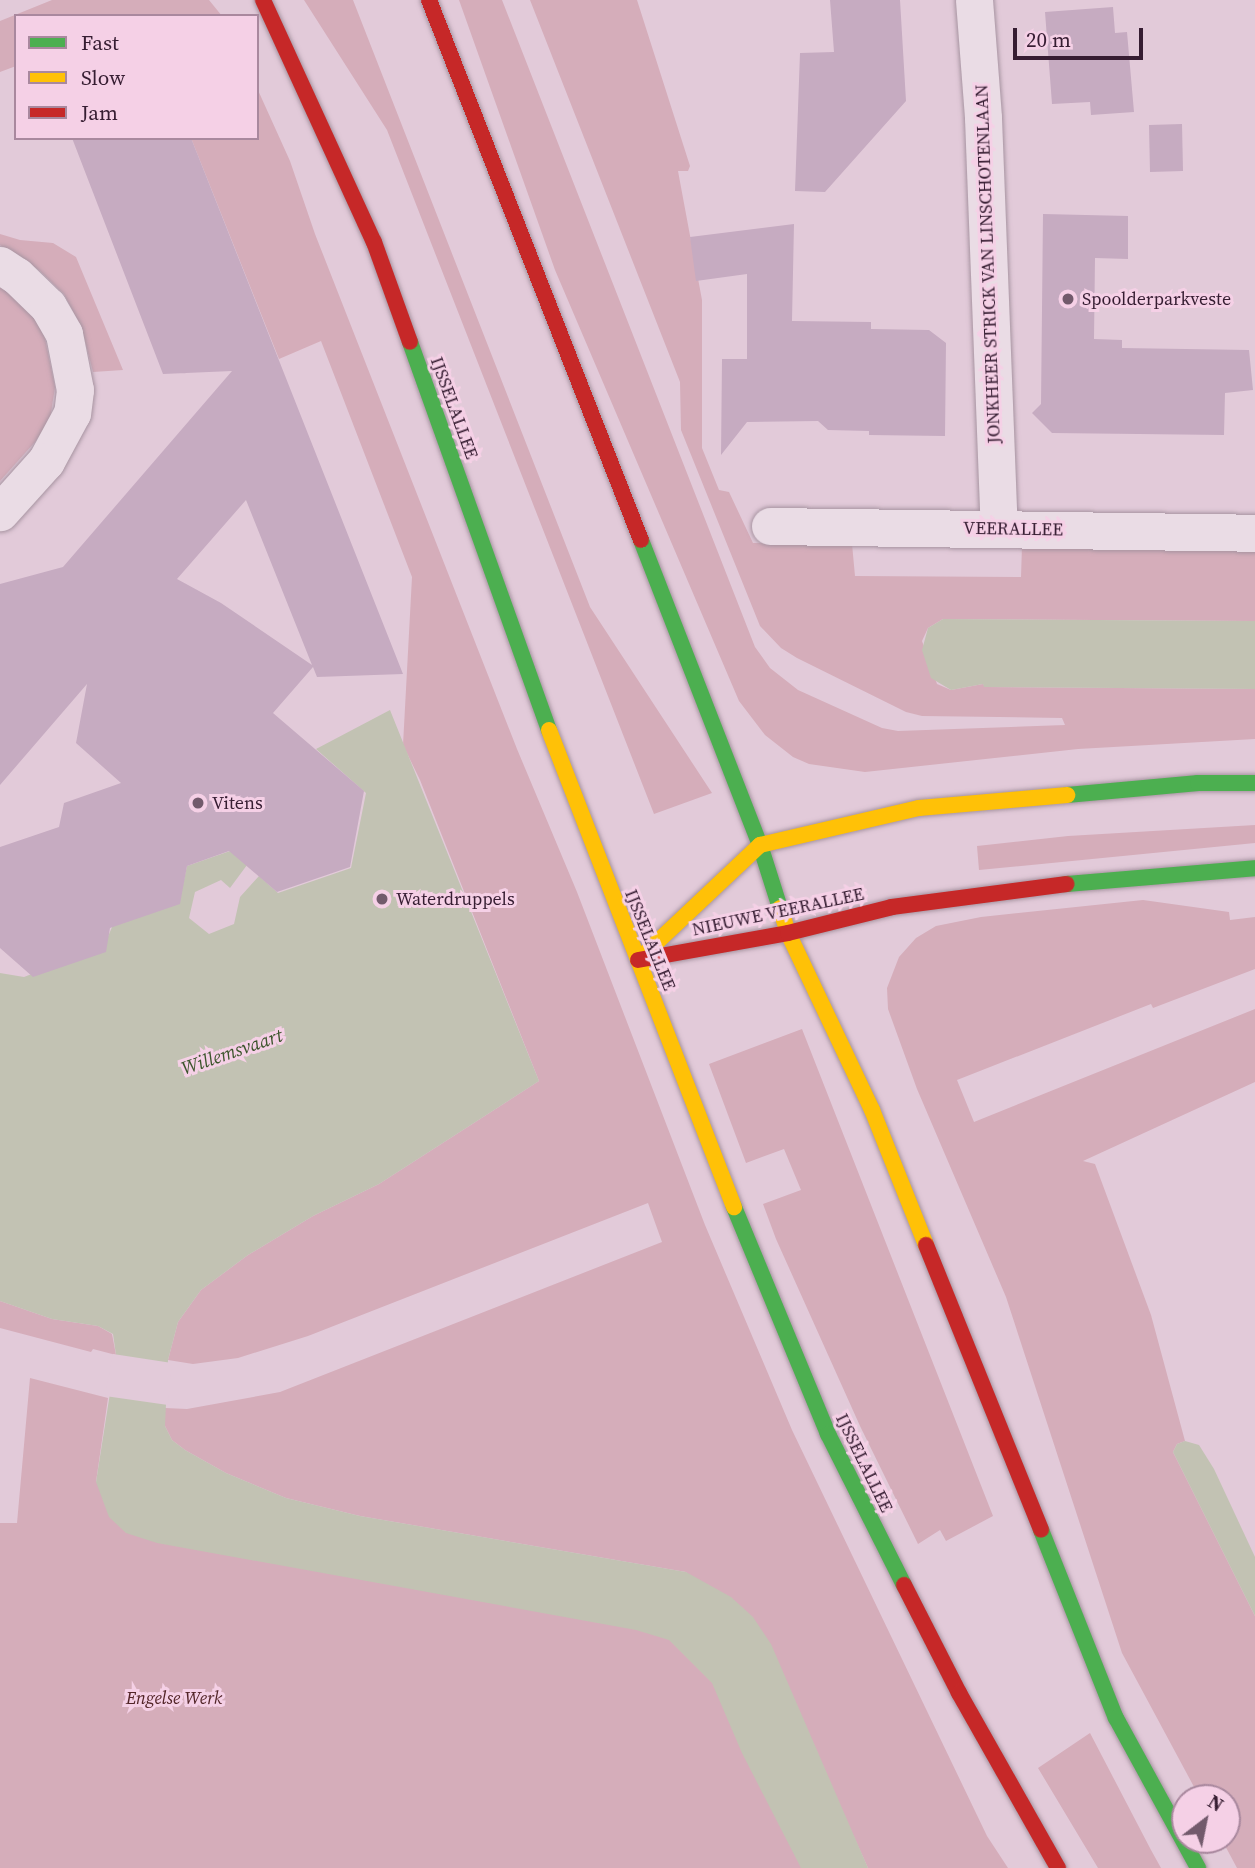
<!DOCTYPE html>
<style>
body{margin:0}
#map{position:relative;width:1255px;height:1868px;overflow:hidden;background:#e2cad9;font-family:"Source Serif 4",serif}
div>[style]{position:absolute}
.green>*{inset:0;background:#d5adba}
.water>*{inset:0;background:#c2c2b3}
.pier>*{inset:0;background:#e2cad9}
.building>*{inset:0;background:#c6abc1}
.roads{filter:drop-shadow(0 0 2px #a794a1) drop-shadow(0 0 2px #a794a1)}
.street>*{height:37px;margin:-18.5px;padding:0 18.5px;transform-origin:18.5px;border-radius:18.5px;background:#eadce5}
.fast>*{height:16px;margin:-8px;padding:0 8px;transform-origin:8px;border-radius:8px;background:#4caf50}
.slow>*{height:16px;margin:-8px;padding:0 8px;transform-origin:8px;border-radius:8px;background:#ffc107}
.jam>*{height:16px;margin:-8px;padding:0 8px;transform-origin:8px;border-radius:8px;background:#c62828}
.dots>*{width:19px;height:19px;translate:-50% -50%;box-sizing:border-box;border:4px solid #f5d0e6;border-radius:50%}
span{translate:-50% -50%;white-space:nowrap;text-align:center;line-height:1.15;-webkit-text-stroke:6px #f5d0e6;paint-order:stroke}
.street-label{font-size:18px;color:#361d32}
.poi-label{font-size:18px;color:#361d32}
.left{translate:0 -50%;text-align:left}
.park-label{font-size:18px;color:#522427;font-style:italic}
.water-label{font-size:19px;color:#3c552c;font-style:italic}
.legend{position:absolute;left:14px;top:14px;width:245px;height:126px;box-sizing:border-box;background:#f5d0e6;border:2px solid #a9889e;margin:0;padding:9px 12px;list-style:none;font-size:21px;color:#361d32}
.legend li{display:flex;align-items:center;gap:14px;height:35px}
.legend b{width:35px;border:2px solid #a9889e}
.north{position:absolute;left:1171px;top:1784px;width:70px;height:70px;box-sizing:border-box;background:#f5d0e6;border:2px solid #a9889e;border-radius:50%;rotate:32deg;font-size:19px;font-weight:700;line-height:28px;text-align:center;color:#361d32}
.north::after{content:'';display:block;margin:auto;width:24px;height:32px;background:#725a6c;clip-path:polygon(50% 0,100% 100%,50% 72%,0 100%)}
.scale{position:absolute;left:1013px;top:28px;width:130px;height:32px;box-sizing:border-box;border:4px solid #361d32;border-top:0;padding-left:9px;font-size:21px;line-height:24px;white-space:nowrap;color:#361d32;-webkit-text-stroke:5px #f5d0e6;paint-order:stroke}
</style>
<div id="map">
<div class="green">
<i style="clip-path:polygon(52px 0,209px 0,222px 16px,16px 16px,16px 66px,0 72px,0 21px)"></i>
<i style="clip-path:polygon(304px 0,353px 0,590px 607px,712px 793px,654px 814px,387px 130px)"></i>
<i style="clip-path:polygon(459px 0,502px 0,755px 647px,770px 668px,798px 690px,882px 728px,898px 731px,1065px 725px,1062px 718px,922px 716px,906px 712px,797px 658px,781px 648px,760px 626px,681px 430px,680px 382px,530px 0,637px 0,690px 166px,688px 171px,678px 171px,702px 300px,702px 448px,719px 490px,729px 492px,753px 543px,852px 544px,855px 576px,1021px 577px,1022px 546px,1255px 550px,1255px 621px,943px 619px,928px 628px,922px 641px,937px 684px,951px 690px,983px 684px,985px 687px,1255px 689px,1255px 739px,1078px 749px,865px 772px,809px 764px,793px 757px,765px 735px,739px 701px,555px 270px)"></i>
<i style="clip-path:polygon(257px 88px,290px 161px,315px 234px,517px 749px,577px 892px,705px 1225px,792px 1430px,987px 1836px,1008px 1868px,868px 1868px,831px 1786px,686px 1572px,360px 1516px,286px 1498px,226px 1473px,185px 1450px,172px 1440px,165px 1426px,165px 1408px,187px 1409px,280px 1392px,662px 1242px,648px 1203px,308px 1336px,238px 1358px,193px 1364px,168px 1360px,178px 1322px,201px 1290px,248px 1255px,313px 1216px,379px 1184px,539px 1081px,420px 780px,403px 745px,412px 577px,321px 341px,279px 359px,191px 138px,257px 138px)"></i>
<i style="clip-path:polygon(0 234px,20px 240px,53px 243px,76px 257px,123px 370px,93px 372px,82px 329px,64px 294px,39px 270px,0 245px)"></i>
<i style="clip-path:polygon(0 285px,32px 312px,44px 334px,55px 387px,50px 419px,35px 442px,0 481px)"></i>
<i style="clip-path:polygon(1255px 825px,1255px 843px,979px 870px,977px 846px,1068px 836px)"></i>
<i style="clip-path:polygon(1143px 900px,1229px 912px,1230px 920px,1255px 917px,1255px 969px,1153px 1008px,1151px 1004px,957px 1080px,974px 1122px,1255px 1009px,1255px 1082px,1083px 1161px,1095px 1164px,1151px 1315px,1185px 1441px,1177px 1444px,1173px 1452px,1255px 1616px,1255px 1868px,1237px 1868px,1222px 1840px,1227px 1840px,1227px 1798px,1200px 1798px,1122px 1653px,1006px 1297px,917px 1089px,888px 1009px,887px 988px,899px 957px,916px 938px,936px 926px,981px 917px)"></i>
<i style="clip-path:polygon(802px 1029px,993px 1516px,946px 1541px,940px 1530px,918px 1544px,860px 1426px,776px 1239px,763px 1204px,801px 1190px,784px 1149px,746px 1163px,709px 1064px)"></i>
<i style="clip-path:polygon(0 1301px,52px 1319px,98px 1326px,112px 1334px,116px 1355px,93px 1349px,91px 1352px,0 1328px)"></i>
<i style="clip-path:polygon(30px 1378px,108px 1398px,96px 1482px,689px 1609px,839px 1868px,0 1868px,0 1523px,17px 1523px)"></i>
<i style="clip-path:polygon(1090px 1733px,1151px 1850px,1161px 1868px,1098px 1868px,1038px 1768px)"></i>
</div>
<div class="water">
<i style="clip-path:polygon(943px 619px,1255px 621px,1255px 689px,984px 687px,983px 684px,951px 690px,931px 678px,922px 650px,928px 628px)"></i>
<i style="clip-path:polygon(390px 710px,539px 1081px,379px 1184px,313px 1216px,248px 1255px,201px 1290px,178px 1322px,168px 1360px,165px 1426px,172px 1440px,185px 1450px,226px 1473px,286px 1498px,360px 1516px,686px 1572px,731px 1597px,753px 1617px,771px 1644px,868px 1868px,801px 1868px,742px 1753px,712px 1683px,669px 1640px,636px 1630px,157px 1543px,126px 1533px,109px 1517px,96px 1482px,116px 1355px,113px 1334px,98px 1326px,52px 1319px,0 1301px,0 973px,24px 977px,104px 946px,115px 920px,179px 902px,187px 866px,230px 851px,247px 865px,230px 888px,221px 880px,195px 892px,189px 918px,209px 934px,234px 924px,240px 897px,259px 876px,278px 893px,351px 868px,366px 793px,316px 749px)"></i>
<i style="clip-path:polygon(1185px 1441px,1199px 1445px,1214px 1469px,1255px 1557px,1255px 1616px,1173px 1452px,1177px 1444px)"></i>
</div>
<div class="pier">
<i style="clip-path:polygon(113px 1354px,172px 1363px,168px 1405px,105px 1396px)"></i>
</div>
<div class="building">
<i style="clip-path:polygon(830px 0,900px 0,906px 101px,825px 192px,795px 191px,800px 53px,834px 52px)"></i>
<i style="clip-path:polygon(1113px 7px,1115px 33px,1127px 32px,1134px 112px,1091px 115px,1090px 102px,1052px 104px,1045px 12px)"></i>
<i style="clip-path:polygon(1182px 124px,1183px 171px,1150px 172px,1149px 125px)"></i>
<i style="clip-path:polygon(evenodd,72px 138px,191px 138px,403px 674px,317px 677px,313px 667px,273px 713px,364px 791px,350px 867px,277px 892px,229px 851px,187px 866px,180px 904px,110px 928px,106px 952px,33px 977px,0 948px,0 847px,59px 827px,64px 803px,121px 783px,76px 743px,87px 684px,0 785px,0 584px,63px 567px,232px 371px,163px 374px,72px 138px,246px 500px,312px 665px,221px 603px,177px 579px,246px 500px)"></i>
<i style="clip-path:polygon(1043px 214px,1128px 216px,1128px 259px,1095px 258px,1094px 339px,1122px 340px,1122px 348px,1249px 350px,1253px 390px,1225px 393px,1224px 435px,1052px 433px,1032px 413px,1041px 404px)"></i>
<i style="clip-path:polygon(794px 224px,792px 321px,871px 322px,871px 329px,929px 330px,946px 343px,945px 436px,869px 435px,869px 431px,828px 430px,818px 421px,747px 422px,721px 455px,722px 359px,747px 359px,747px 274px,696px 281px,690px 237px)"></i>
</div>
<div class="roads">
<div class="street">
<i style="left:974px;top:0;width:118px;rotate:85.6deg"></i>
<i style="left:983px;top:118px;width:411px;rotate:87.8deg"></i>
<i style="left:0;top:265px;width:20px;rotate:33deg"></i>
<i style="left:17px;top:276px;width:43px;rotate:44.1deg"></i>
<i style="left:48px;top:306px;width:32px;rotate:60deg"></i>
<i style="left:64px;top:334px;width:57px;rotate:78.9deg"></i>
<i style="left:75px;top:390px;width:23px;rotate:97deg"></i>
<i style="left:72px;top:413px;width:55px;rotate:118.4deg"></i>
<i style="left:46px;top:461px;width:69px;rotate:132deg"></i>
<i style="left:770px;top:526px;width:485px;rotate:0.8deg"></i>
</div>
<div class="fast">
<i style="left:410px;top:342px;width:412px;rotate:70.3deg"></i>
<i style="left:641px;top:540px;width:327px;rotate:68.7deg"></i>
<i style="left:760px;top:845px;width:66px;rotate:72.4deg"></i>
<i style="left:1067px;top:795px;width:132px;rotate:-5.2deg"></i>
<i style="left:1198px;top:783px;width:57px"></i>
<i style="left:1066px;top:884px;width:190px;rotate:-4.8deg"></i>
<i style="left:734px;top:1207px;width:246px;rotate:67.5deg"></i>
<i style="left:828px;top:1434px;width:169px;rotate:63.3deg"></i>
<i style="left:1041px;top:1530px;width:202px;rotate:68.3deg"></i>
<i style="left:1116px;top:1718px;width:171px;rotate:61.3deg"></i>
</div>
<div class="slow">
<i style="left:549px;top:730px;width:512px;rotate:68.8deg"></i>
<i style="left:780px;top:908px;width:26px;rotate:72deg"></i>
<i style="left:788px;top:933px;width:196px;rotate:64.6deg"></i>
<i style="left:872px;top:1110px;width:145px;rotate:68.2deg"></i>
<i style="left:638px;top:960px;width:168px;rotate:-43.3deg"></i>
<i style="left:760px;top:845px;width:163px;rotate:-13.1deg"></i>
<i style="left:919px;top:808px;width:149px;rotate:-5deg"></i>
</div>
<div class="jam">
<i style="left:263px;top:0;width:266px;rotate:65.4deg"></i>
<i style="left:374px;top:242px;width:106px;rotate:70.2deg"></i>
<i style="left:429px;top:0;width:580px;rotate:68.57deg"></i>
<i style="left:638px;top:960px;width:152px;rotate:-10.2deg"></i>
<i style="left:788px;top:933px;width:107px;rotate:-14deg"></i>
<i style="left:892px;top:907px;width:176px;rotate:-7.5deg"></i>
<i style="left:926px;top:1245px;width:307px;rotate:68deg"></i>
<i style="left:904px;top:1585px;width:121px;rotate:63deg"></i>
<i style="left:959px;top:1693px;width:201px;rotate:60.5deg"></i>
</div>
</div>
<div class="dots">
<i style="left:1068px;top:299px;background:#725a6c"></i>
<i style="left:198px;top:803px;background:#725a6c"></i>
<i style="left:382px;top:899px;background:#725a6c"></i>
</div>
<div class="street-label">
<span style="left:988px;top:264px;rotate:-92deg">JONKHEER STRICK VAN LINSCHOTENLAAN</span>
<span style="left:454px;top:408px;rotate:70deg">IJSSELALLEE</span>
<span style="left:1013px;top:529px;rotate:1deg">VEERALLEE</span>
<span style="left:778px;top:912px;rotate:-12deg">NIEUWE VEERALLEE</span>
<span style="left:650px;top:940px;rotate:68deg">IJSSELALLEE</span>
<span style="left:864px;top:1463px;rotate:64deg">IJSSELALLEE</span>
</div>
<div class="poi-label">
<span class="left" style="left:1082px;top:299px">Spoolderparkveste</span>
<span class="left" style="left:212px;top:803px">Vitens</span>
<span class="left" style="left:396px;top:899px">Waterdruppels</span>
</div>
<div class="park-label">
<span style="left:174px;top:1698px">Engelse Werk</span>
</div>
<div class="water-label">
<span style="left:232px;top:1052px;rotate:-19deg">Willemsvaart</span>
</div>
<ul class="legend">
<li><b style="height:9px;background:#4caf50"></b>Fast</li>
<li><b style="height:9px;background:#ffc107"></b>Slow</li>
<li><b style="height:9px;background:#c62828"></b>Jam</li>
</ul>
<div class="north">N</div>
<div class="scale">20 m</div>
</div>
